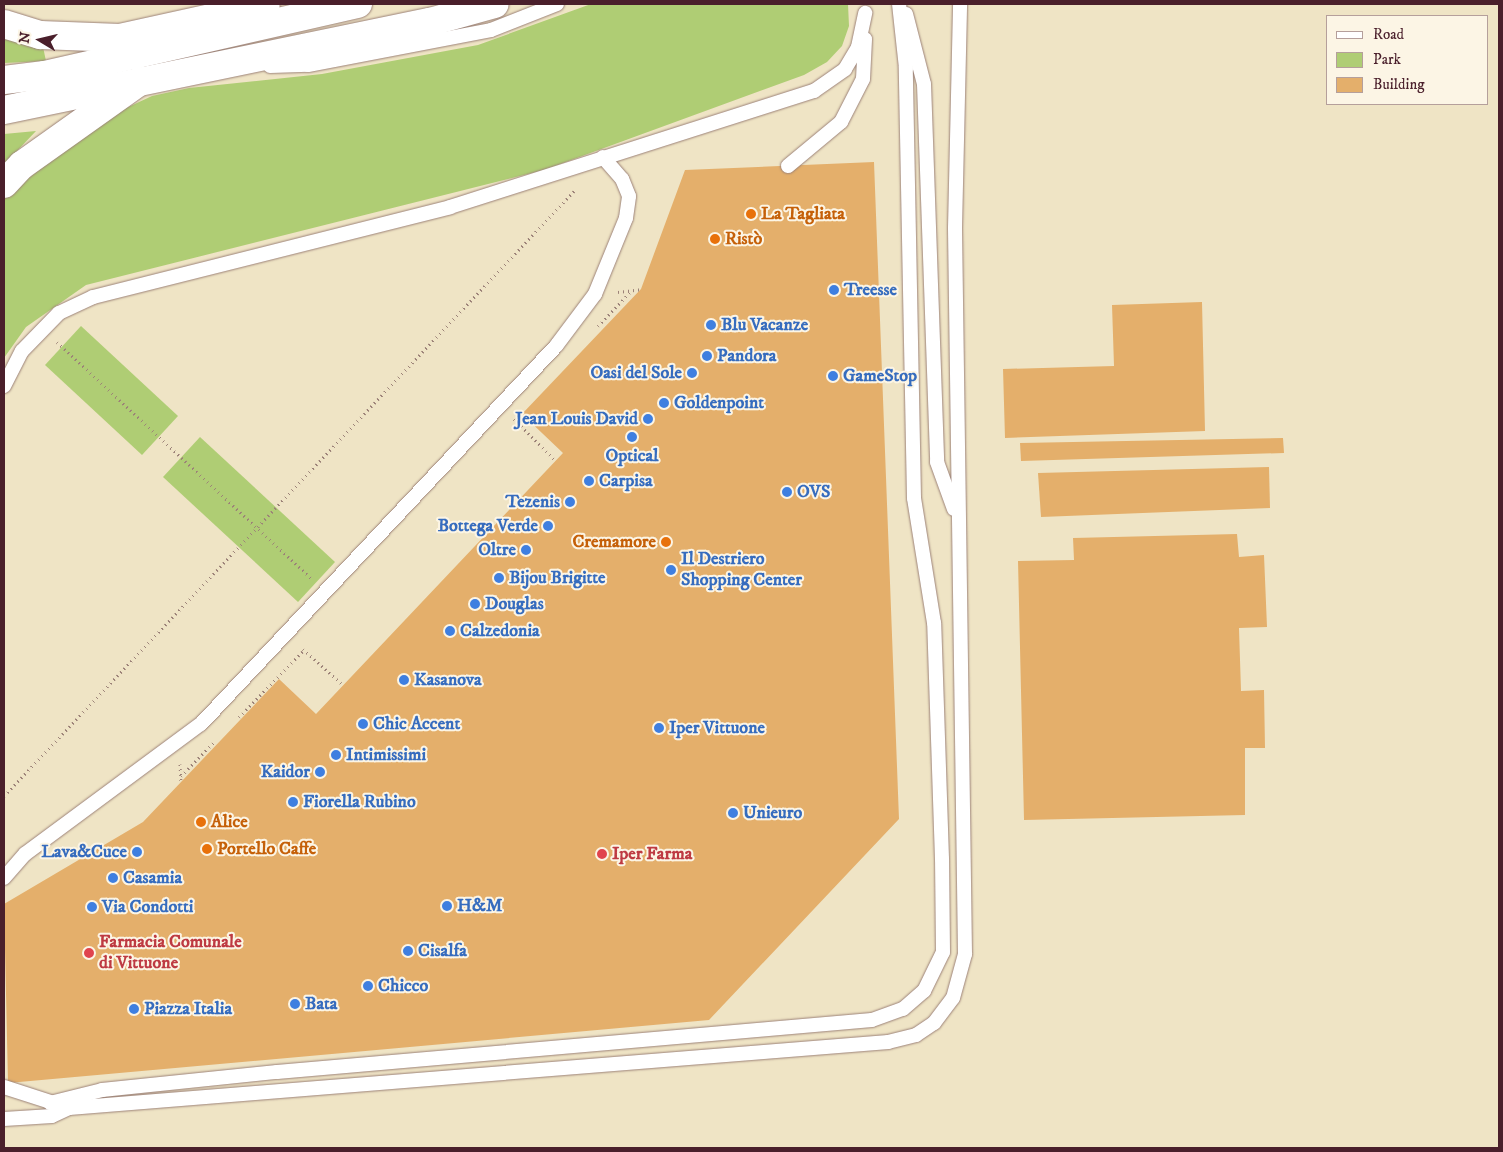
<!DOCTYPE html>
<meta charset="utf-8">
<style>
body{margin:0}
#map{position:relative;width:1503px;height:1152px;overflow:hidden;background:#efe4c5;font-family:"IM FELL DW Pica",serif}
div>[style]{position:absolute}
.green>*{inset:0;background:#afcd74}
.building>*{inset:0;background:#e4af6b}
.path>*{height:3px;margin-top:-1.5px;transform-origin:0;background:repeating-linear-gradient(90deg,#9c8278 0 1px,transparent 0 5px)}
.roads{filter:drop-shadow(0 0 1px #9c8278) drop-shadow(0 0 1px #9c8278)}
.lane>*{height:14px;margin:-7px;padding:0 7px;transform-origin:7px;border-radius:7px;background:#fff}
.street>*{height:28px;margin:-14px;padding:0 14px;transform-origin:14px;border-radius:14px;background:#fff}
.secondary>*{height:28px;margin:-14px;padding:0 14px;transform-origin:14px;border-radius:14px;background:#fff}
.dots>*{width:14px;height:14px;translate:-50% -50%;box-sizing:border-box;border:2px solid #fcf5e5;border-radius:50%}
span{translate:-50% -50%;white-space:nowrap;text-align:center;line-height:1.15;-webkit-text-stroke:4px #fcf5e5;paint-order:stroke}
.food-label{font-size:18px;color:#c56008;font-weight:700}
.left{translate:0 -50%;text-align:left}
.right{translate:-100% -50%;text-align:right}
.shop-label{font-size:18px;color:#366cbe;font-weight:700}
.health-label{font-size:18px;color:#be3a42;font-weight:700}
.frame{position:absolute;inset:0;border:5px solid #4a1f2b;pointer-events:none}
.legend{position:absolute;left:1326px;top:15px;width:162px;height:90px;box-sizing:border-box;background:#fcf5e5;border:1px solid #b59f9b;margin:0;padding:6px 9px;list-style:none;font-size:15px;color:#4a1f2b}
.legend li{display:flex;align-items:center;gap:10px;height:25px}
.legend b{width:25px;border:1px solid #b59f9b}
.north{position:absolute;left:15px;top:15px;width:50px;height:50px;-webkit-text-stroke:4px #fcf5e5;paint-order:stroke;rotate:279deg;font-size:14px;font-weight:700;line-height:20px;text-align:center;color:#4a1f2b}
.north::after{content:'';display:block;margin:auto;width:18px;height:22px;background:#4a1f2b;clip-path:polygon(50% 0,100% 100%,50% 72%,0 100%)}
</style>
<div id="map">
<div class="green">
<i style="clip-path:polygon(591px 4px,848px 4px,849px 26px,842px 46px,827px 62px,804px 75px,544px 170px,86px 285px,26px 327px,4px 358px,4px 197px,109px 116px,152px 96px,189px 88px,322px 74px,478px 45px)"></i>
<i style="clip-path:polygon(4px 36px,43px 47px,46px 61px,4px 63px)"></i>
<i style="clip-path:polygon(36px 131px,16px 152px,4px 166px,4px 134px)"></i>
<i style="clip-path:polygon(81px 326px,178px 416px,142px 455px,45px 365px)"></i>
<i style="clip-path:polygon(200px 437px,335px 562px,298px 602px,163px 477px)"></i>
</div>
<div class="building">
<i style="clip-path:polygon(874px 162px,899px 819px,709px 1020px,8px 1083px,4px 904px,143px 822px,279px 679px,316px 714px,563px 453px,522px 414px,641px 289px,685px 170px)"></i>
<i style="clip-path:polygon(1202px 302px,1205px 431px,1005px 438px,1003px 369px,1114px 366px,1112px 305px)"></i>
<i style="clip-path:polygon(1283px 438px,1284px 453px,1021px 461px,1020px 443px)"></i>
<i style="clip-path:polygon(1269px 467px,1270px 508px,1041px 517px,1038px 473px)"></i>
<i style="clip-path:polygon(1237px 534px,1239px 557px,1264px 555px,1267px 627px,1239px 628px,1241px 691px,1264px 690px,1265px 748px,1245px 748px,1245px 815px,1024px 820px,1018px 561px,1074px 560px,1073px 538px)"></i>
</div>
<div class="path">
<i style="left:618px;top:292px;width:23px;rotate:-7deg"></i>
<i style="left:598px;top:326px;width:50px;rotate:-46.6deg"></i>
<i style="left:57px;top:342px;width:348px;rotate:42.9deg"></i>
<i style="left:514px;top:419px;width:59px;rotate:45deg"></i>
<i style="left:303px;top:649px;width:54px;rotate:42deg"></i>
<i style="left:239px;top:717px;width:93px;rotate:-45.9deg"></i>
<i style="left:180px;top:764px;width:19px;rotate:87deg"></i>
<i style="left:181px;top:776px;width:49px;rotate:-45.8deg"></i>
<i style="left:4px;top:796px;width:834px;rotate:-46.7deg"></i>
</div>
<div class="roads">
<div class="lane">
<i style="left:906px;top:14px;width:72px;rotate:75.6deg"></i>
<i style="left:924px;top:84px;width:378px;rotate:88deg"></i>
<i style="left:937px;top:462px;width:50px;rotate:70.1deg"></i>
<i style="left:270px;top:66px;width:38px;rotate:-2deg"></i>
<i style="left:308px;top:65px;width:186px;rotate:-10.8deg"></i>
<i style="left:491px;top:30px;width:71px;rotate:-21.5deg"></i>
<i style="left:788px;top:166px;width:69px;rotate:-39.7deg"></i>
<i style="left:841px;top:122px;width:48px;rotate:-62.9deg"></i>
<i style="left:863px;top:79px;width:40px;rotate:-87.1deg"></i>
<i style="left:4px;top:386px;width:39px;rotate:-63deg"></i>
<i style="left:22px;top:351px;width:53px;rotate:-45.8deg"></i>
<i style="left:59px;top:313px;width:38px;rotate:-25deg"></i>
<i style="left:93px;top:297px;width:368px;rotate:-14.1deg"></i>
<i style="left:450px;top:207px;width:382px;rotate:-17.7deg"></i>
<i style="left:814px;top:91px;width:38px;rotate:-35deg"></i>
<i style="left:845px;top:69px;width:26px;rotate:-59deg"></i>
<i style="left:858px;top:47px;width:35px;rotate:-78deg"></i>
<i style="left:4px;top:878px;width:32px;rotate:-49deg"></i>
<i style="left:25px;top:854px;width:219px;rotate:-36.5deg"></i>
<i style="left:201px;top:724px;width:519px;rotate:-46.8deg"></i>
<i style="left:556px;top:346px;width:65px;rotate:-53.1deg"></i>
<i style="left:595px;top:294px;width:82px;rotate:-67.8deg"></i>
<i style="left:626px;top:218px;width:22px;rotate:-82deg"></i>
<i style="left:629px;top:196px;width:18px;rotate:-112deg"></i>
<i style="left:622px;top:179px;width:29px;rotate:-131deg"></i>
<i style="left:4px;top:1087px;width:68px;rotate:17.9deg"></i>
<i style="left:69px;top:1108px;width:822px;rotate:-4.61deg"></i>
<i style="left:888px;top:1042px;width:29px;rotate:-14deg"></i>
<i style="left:916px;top:1035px;width:22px;rotate:-34deg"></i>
<i style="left:934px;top:1023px;width:31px;rotate:-53deg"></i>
<i style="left:953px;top:998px;width:46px;rotate:-74.7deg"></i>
<i style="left:965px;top:954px;width:726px;rotate:-90.79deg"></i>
<i style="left:955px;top:228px;width:224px;rotate:-88.7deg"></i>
<i style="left:50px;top:1103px;width:54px;rotate:-14deg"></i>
<i style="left:102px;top:1090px;width:176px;rotate:-5.9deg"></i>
<i style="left:277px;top:1072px;width:597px;rotate:-4.99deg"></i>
<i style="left:872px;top:1020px;width:33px;rotate:-20deg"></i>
<i style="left:903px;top:1009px;width:28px;rotate:-41deg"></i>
<i style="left:924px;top:991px;width:43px;rotate:-64deg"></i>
<i style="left:943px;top:952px;width:93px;rotate:-90.6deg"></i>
<i style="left:942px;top:859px;width:236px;rotate:-91.9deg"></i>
<i style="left:934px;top:623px;width:127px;rotate:-99.1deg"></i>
<i style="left:914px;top:498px;width:430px;rotate:-91.1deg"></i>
<i style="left:906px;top:68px;width:64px;rotate:-96.2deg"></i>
<i style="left:4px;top:1119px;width:48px;rotate:-3.6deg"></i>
<i style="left:52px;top:1116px;width:19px;rotate:-25deg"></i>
</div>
<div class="street">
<i style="left:4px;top:184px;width:26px;rotate:-47deg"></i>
<i style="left:22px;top:165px;width:145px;rotate:-35.4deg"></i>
</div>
<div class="secondary">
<i style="left:4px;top:24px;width:38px;rotate:17deg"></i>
<i style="left:40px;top:35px;width:80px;rotate:2.1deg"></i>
<i style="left:120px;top:38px;width:149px;rotate:-12.4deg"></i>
<i style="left:4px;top:80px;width:41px;rotate:-7deg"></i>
<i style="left:45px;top:75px;width:321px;rotate:-12.8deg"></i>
<i style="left:4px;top:110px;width:435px;rotate:-11.7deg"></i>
<i style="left:430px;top:22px;width:67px;rotate:-15.5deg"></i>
</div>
</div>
<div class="dots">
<i style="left:751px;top:214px;background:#e8710a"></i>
<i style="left:715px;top:239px;background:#e8710a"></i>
<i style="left:834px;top:290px;background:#3f7fe0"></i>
<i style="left:711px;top:325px;background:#3f7fe0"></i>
<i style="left:707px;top:356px;background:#3f7fe0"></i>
<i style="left:692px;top:373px;background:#3f7fe0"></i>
<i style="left:833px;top:376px;background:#3f7fe0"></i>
<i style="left:664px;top:403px;background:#3f7fe0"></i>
<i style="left:648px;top:419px;background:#3f7fe0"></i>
<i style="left:632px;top:437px;background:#3f7fe0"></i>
<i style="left:589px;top:481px;background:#3f7fe0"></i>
<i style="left:787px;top:492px;background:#3f7fe0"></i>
<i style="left:570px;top:502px;background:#3f7fe0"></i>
<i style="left:548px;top:526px;background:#3f7fe0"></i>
<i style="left:666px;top:542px;background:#e8710a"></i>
<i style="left:526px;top:550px;background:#3f7fe0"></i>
<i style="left:671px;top:570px;background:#3f7fe0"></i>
<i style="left:499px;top:578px;background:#3f7fe0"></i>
<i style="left:475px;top:604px;background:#3f7fe0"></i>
<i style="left:450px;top:631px;background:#3f7fe0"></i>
<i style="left:404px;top:680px;background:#3f7fe0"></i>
<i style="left:363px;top:724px;background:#3f7fe0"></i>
<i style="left:659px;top:728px;background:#3f7fe0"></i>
<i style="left:336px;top:755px;background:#3f7fe0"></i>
<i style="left:320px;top:772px;background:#3f7fe0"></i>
<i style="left:293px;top:802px;background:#3f7fe0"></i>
<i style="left:733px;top:813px;background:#3f7fe0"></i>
<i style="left:201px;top:822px;background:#e8710a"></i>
<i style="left:207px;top:849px;background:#e8710a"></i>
<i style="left:137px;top:852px;background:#3f7fe0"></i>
<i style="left:602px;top:854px;background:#e0444e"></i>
<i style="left:113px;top:878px;background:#3f7fe0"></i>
<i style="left:447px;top:906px;background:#3f7fe0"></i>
<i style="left:92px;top:907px;background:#3f7fe0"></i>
<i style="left:408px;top:951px;background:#3f7fe0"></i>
<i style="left:89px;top:953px;background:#e0444e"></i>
<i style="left:368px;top:986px;background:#3f7fe0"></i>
<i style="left:295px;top:1004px;background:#3f7fe0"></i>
<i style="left:134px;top:1009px;background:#3f7fe0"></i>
</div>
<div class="food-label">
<span class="left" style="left:761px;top:214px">La Tagliata</span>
<span class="left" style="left:725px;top:239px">Ristò</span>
<span class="right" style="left:656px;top:542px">Cremamore</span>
<span class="left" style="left:211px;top:822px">Alice</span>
<span class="left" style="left:217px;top:849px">Portello Caffe</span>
</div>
<div class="shop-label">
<span class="left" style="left:844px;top:290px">Treesse</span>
<span class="left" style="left:721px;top:325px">Blu Vacanze</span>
<span class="left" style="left:717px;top:356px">Pandora</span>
<span class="right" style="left:682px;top:373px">Oasi del Sole</span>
<span class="left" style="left:843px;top:376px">GameStop</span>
<span class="left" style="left:674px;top:403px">Goldenpoint</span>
<span class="right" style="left:638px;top:419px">Jean Louis David</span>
<span style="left:632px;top:456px">Optical</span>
<span class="left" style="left:599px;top:481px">Carpisa</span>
<span class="left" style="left:797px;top:492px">OVS</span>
<span class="right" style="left:560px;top:502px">Tezenis</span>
<span class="right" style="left:538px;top:526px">Bottega Verde</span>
<span class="right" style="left:516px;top:550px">Oltre</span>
<span class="left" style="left:681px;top:570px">Il Destriero<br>Shopping Center</span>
<span class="left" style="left:509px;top:578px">Bijou Brigitte</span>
<span class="left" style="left:485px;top:604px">Douglas</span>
<span class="left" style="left:460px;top:631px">Calzedonia</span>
<span class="left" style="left:414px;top:680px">Kasanova</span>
<span class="left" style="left:373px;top:724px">Chic Accent</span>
<span class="left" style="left:669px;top:728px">Iper Vittuone</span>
<span class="left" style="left:346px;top:755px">Intimissimi</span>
<span class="right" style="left:310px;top:772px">Kaidor</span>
<span class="left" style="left:303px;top:802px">Fiorella Rubino</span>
<span class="left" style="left:743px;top:813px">Unieuro</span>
<span class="right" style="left:127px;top:852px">Lava&amp;Cuce</span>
<span class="left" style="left:123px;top:878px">Casamia</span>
<span class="left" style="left:457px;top:906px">H&amp;M</span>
<span class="left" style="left:102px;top:907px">Via Condotti</span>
<span class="left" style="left:418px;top:951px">Cisalfa</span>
<span class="left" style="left:378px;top:986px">Chicco</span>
<span class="left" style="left:305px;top:1004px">Bata</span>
<span class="left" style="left:144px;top:1009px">Piazza Italia</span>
</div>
<div class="health-label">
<span class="left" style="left:612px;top:854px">Iper Farma</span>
<span class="left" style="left:99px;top:953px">Farmacia Comunale<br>di Vittuone</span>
</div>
<div class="frame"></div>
<ul class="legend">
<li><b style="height:6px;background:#fff"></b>Road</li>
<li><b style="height:14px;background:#afcd74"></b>Park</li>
<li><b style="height:14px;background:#e4af6b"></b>Building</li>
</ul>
<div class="north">N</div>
</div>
